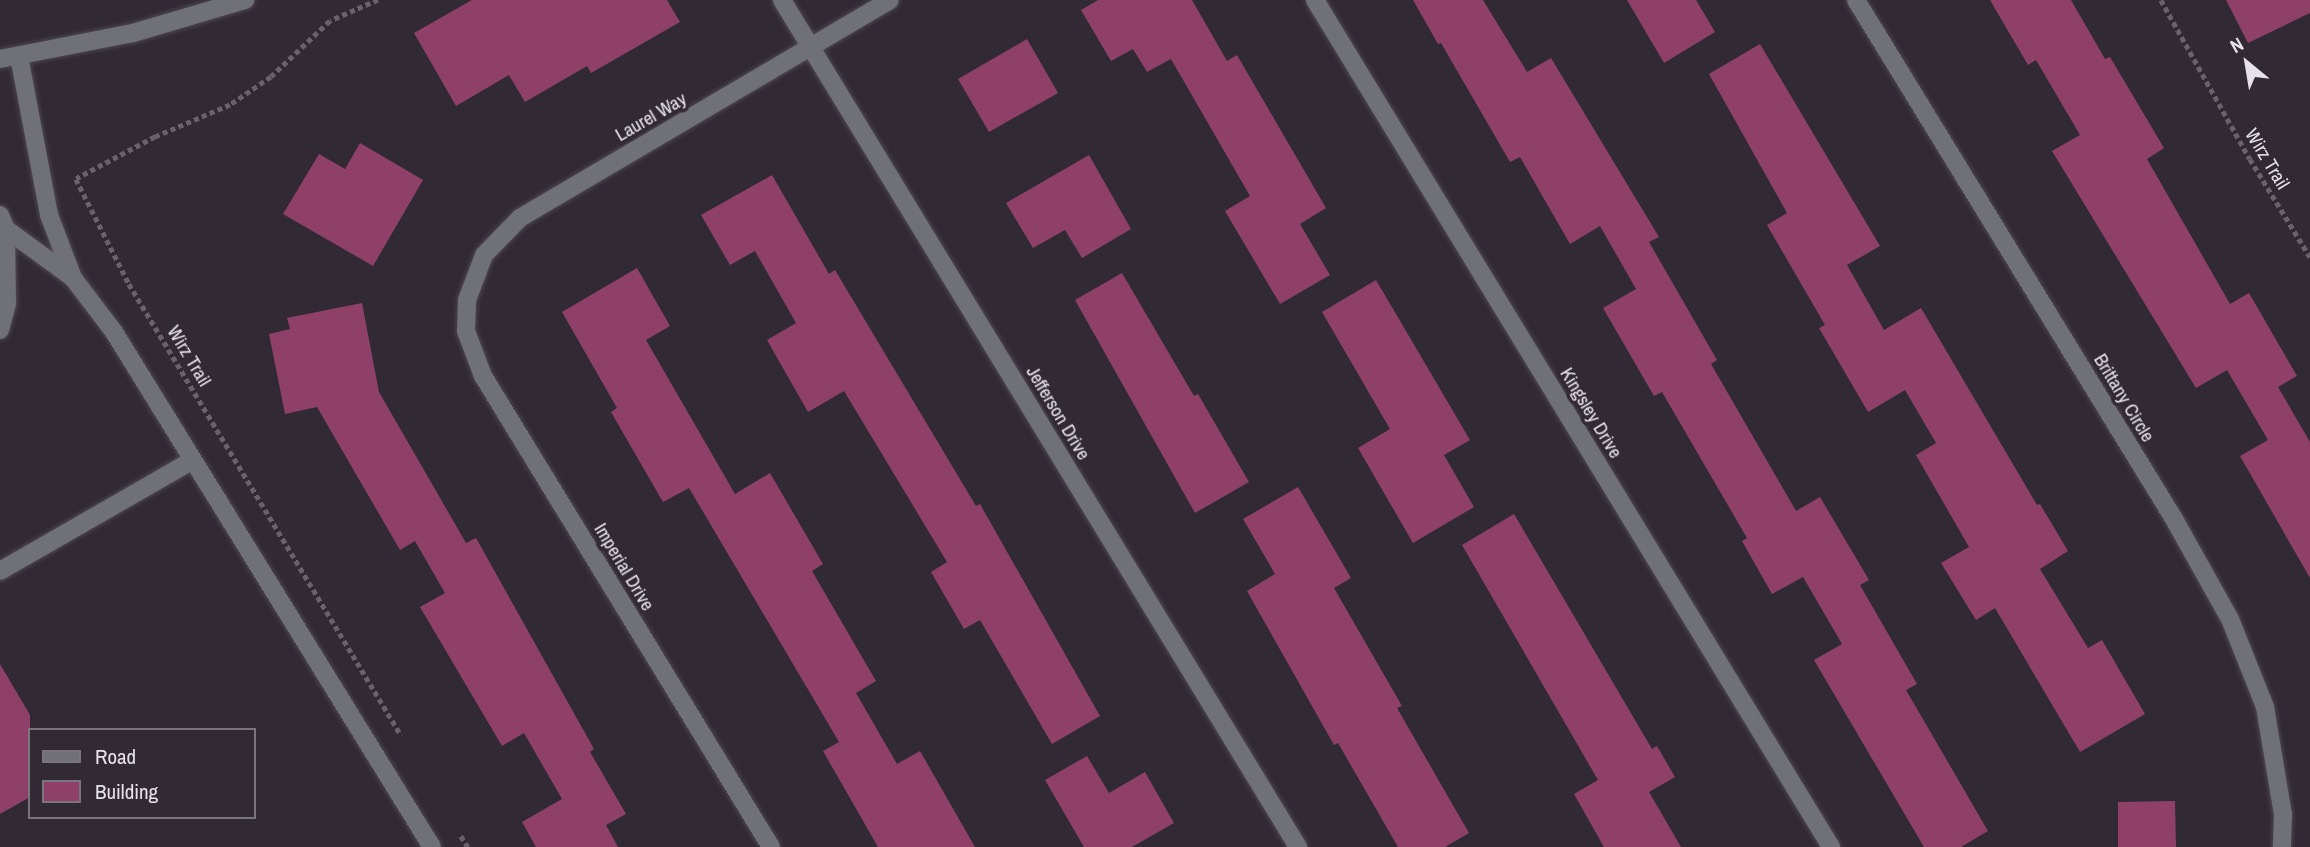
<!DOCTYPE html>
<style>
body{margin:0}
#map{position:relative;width:2310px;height:847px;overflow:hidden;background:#312a35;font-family:"Archivo Narrow",sans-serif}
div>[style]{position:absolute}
.building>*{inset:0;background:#8f4069}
.path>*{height:4.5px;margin-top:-2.25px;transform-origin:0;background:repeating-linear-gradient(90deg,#69626c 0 5px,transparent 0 8.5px)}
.roads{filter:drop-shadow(0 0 2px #4e4752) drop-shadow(0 0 2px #4e4752)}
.minor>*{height:18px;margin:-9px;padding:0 9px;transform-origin:9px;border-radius:9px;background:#707177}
span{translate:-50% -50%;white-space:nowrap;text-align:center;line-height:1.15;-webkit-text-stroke:7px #312a35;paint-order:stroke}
.street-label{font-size:19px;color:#e7e2e9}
.legend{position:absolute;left:28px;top:728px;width:228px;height:91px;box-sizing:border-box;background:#312a35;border:2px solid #7a747d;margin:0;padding:9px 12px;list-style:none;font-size:21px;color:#e7e2e9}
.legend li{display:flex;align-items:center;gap:14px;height:35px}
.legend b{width:35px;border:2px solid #7a747d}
.north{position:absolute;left:2212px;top:28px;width:70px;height:70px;-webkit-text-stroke:5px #312a35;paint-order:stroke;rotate:330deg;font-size:19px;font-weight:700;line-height:28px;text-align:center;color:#e7e2e9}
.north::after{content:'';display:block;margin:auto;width:24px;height:32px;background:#e7e2e9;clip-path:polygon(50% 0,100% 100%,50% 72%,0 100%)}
</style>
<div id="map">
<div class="building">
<i style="clip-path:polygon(472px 0,667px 0,680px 22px,591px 73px,587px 66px,525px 102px,509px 75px,456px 106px,414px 33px)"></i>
<i style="clip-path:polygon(1098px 0,1192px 0,1227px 61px,1237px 55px,1326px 208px,1300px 224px,1330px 275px,1280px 304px,1225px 211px,1250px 196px,1171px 59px,1147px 72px,1133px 49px,1111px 61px,1081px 10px)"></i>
<i style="clip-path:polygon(1413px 0,1483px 0,1527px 72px,1551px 58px,1659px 237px,1649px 242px,1717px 360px,1711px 364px,1796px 511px,1820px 497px,1869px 580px,1860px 585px,1917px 684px,1906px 690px,1988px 831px,1961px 847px,1924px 847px,1814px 660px,1842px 644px,1803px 577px,1772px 594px,1742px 541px,1747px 538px,1662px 392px,1654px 396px,1603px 308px,1636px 289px,1600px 226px,1570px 244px,1520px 157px,1510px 162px,1441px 43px,1438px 44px)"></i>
<i style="clip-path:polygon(1627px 0,1696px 0,1715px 32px,1664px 63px)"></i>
<i style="clip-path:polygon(1990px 0,2071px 0,2105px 59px,2110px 57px,2164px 148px,2147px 159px,2230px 304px,2249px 293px,2297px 376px,2278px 387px,2310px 442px,2310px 578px,2240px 456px,2268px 440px,2227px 370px,2196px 388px,2052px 151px,2080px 135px,2036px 60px,2028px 65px)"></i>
<i style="clip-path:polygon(2226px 0,2310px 0,2310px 13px,2248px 43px)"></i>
<i style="clip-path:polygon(1027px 39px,1058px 93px,989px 132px,958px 79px)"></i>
<i style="clip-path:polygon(1760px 44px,1880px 246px,1847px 265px,1884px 330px,1921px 308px,2037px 505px,2040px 504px,2068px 551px,2040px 569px,2088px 648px,2102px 640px,2145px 714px,2080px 752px,1995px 608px,1976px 620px,1941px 563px,1969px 547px,1916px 455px,1936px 443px,1905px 390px,1868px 412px,1819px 328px,1825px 325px,1767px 225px,1787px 213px,1709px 74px)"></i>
<i style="clip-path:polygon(360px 143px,423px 180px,373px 266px,283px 214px,319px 154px,345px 169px)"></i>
<i style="clip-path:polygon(1089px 155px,1131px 229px,1082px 258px,1065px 230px,1033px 248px,1006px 203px)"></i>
<i style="clip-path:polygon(772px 175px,829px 274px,835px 270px,976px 506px,980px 504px,1100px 716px,1052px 744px,980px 620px,964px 629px,931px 572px,947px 562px,844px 391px,808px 412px,767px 340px,796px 323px,755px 251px,730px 265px,701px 215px)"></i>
<i style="clip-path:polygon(637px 268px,670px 326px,646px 340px,735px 494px,770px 473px,823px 564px,812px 571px,876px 681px,856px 693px,897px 764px,920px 751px,975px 847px,878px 847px,823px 751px,839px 742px,689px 488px,663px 502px,611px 412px,617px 408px,562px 312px)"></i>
<i style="clip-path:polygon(1122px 273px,1194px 396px,1198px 394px,1249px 482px,1195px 513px,1075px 300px)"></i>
<i style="clip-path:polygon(1376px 280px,1470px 440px,1444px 455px,1474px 507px,1413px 543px,1358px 448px,1390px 429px,1322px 312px)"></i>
<i style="clip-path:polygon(362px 303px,379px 392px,466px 543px,476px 538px,594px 749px,590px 752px,626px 814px,606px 825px,618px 847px,536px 847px,522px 822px,562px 799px,524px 733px,502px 746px,420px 607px,445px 593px,415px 541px,400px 550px,317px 407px,285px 414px,269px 334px,290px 329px,287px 318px)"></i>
<i style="clip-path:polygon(1298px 487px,1351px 578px,1334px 588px,1402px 706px,1397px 708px,1469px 833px,1445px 847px,1398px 847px,1338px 743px,1334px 745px,1247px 591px,1275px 574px,1243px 519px)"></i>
<i style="clip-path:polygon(1514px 514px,1652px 749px,1657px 746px,1675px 777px,1649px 792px,1681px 847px,1604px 847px,1574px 794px,1598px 780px,1462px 545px)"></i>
<i style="clip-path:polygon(0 664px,30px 715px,30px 797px,0 814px)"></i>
<i style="clip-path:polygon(1087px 756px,1109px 793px,1145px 772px,1174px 823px,1132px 847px,1084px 847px,1045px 780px)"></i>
<i style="clip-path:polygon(2175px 801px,2176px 847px,2118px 847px,2118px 802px)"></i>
</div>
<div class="path">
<i style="left:378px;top:0;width:52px;rotate:156.4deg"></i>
<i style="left:330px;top:21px;width:81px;rotate:136.5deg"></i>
<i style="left:271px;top:77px;width:50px;rotate:145.7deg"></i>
<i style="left:230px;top:105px;width:82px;rotate:156.9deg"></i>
<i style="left:155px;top:137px;width:89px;rotate:152deg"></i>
<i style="left:76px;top:179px;width:118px;rotate:63.2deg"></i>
<i style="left:129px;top:284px;width:527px;rotate:58.91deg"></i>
<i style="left:2161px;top:0;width:182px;rotate:60.8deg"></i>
<i style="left:2250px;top:159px;width:115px;rotate:58.5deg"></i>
<i style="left:461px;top:836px;width:13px;rotate:58deg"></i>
</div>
<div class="roads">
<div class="minor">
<i style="left:782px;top:0;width:992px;rotate:58.65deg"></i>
<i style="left:1315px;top:0;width:992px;rotate:58.65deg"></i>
<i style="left:1856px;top:0;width:609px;rotate:58.5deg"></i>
<i style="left:2174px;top:519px;width:115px;rotate:60.8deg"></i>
<i style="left:2230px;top:619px;width:95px;rotate:68.3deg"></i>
<i style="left:2265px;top:707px;width:109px;rotate:80.5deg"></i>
<i style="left:2283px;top:814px;width:33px;rotate:92deg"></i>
<i style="left:19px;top:56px;width:162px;rotate:79.3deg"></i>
<i style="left:49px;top:215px;width:67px;rotate:69.1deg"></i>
<i style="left:0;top:59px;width:136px;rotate:-11.1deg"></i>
<i style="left:133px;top:33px;width:117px;rotate:-16.4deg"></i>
<i style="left:0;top:215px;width:15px;rotate:67deg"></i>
<i style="left:6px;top:229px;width:83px;rotate:36.2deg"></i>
<i style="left:73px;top:278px;width:68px;rotate:52.8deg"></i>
<i style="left:114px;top:332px;width:605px;rotate:58.31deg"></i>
<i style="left:0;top:330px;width:28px;rotate:-75deg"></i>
<i style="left:7px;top:303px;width:74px;rotate:-90.8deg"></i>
<i style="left:0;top:571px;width:220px;rotate:-29.9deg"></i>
<i style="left:771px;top:847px;width:552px;rotate:-121.44deg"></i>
<i style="left:483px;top:376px;width:48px;rotate:-110.7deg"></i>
<i style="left:466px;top:331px;width:31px;rotate:-88deg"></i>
<i style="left:467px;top:300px;width:48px;rotate:-69.3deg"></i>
<i style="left:484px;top:255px;width:52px;rotate:-45.8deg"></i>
<i style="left:520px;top:218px;width:429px;rotate:-30.5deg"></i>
</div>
</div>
<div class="street-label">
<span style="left:651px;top:117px;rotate:-30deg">Laurel Way</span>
<span style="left:2267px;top:159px;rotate:59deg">Wirz Trail</span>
<span style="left:189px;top:356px;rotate:59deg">Wirz Trail</span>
<span style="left:2124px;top:398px;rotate:59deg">Brittany Circle</span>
<span style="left:1058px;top:413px;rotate:59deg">Jefferson Drive</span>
<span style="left:1591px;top:413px;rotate:59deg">Kingsley Drive</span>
<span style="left:624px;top:567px;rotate:59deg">Imperial Drive</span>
</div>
<ul class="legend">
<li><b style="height:9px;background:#707177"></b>Road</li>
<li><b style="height:19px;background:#8f4069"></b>Building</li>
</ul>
<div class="north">N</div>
</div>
